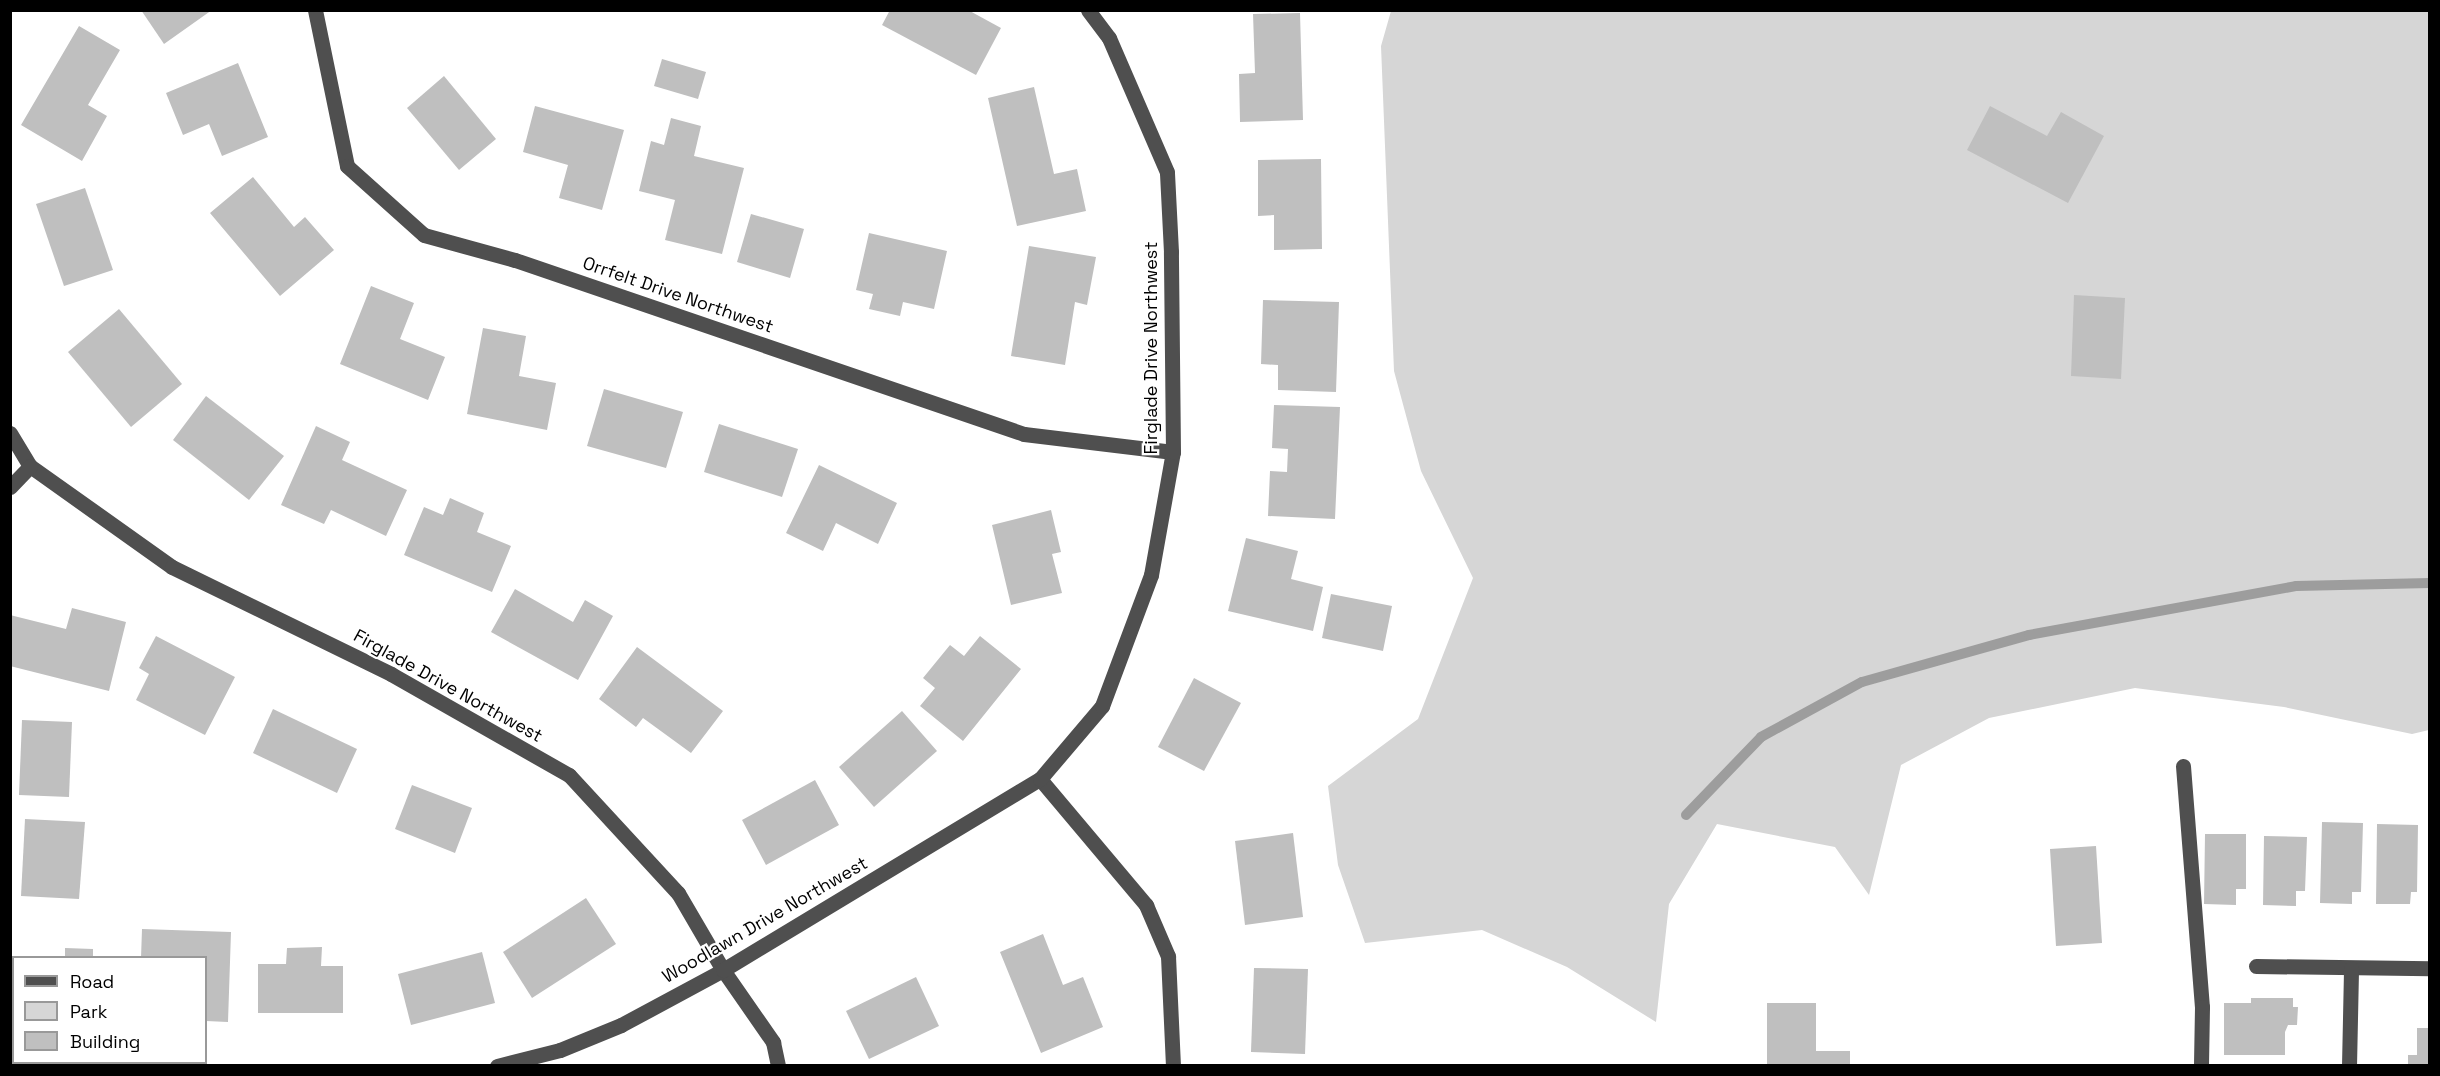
<!DOCTYPE html>
<style>
body{margin:0}
#map{position:relative;width:2440px;height:1076px;overflow:hidden;background:#fff;font-family:"Space Grotesk",sans-serif}
div>[style]{position:absolute}
.green>*{inset:0;background:#d6d6d6}
.stream>*{height:10px;margin:-5px;padding:0 5px;transform-origin:5px;border-radius:5px;background:#9d9d9d}
.building>*{inset:0;background:#bfbfbf}
.minor>*{height:15px;margin:-7.5px;padding:0 7.5px;transform-origin:7.5px;border-radius:7.5px;background:#4f4f4f}
span{translate:-50% -50%;white-space:nowrap;text-align:center;line-height:1.15;-webkit-text-stroke:4.5px #fff;paint-order:stroke}
.street-label{font-size:18px;color:#000}
.frame{position:absolute;inset:0;border:12px solid #000;pointer-events:none}
.legend{position:absolute;left:12px;top:956px;width:195px;height:108px;box-sizing:border-box;background:#fff;border:2px solid #999;margin:0;padding:8px 10px;list-style:none;font-size:18px;color:#000}
.legend li{display:flex;align-items:center;gap:12px;height:30px}
.legend b{width:30px;border:2px solid #999}
</style>
<div id="map">
<div class="green">
<i style="clip-path:polygon(1391px 11px,2429px 11px,2429px 730px,2412px 734px,2284px 707px,2135px 688px,1989px 718px,1901px 765px,1869px 895px,1835px 847px,1717px 824px,1669px 904px,1656px 1022px,1567px 967px,1482px 930px,1365px 943px,1338px 865px,1328px 786px,1418px 719px,1473px 578px,1421px 471px,1394px 371px,1381px 46px)"></i>
</div>
<div class="stream">
<i style="left:1686px;top:815px;width:108px;rotate:-46.1deg"></i>
<i style="left:1761px;top:737px;width:115px;rotate:-28.6deg"></i>
<i style="left:1862px;top:682px;width:173px;rotate:-15.7deg"></i>
<i style="left:2029px;top:635px;width:271px;rotate:-10.4deg"></i>
<i style="left:2296px;top:586px;width:134px;rotate:-1.3deg"></i>
</div>
<div class="building">
<i style="clip-path:polygon(141px 10px,212px 10px,164px 44px)"></i>
<i style="clip-path:polygon(890px 10px,968px 10px,1001px 28px,976px 75px,882px 25px)"></i>
<i style="clip-path:polygon(1300px 13px,1303px 120px,1240px 122px,1239px 74px,1255px 73px,1253px 14px)"></i>
<i style="clip-path:polygon(79px 26px,120px 50px,88px 105px,107px 116px,82px 161px,21px 125px)"></i>
<i style="clip-path:polygon(662px 59px,706px 72px,698px 99px,654px 86px)"></i>
<i style="clip-path:polygon(238px 63px,268px 137px,222px 156px,209px 124px,183px 135px,166px 93px)"></i>
<i style="clip-path:polygon(444px 76px,496px 139px,459px 170px,407px 108px)"></i>
<i style="clip-path:polygon(1034px 87px,1054px 174px,1077px 169px,1086px 211px,1017px 226px,988px 98px)"></i>
<i style="clip-path:polygon(535px 106px,624px 130px,602px 210px,559px 198px,568px 165px,523px 152px)"></i>
<i style="clip-path:polygon(1990px 106px,2047px 136px,2061px 112px,2104px 136px,2068px 203px,1967px 150px)"></i>
<i style="clip-path:polygon(671px 118px,701px 126px,694px 156px,744px 168px,722px 254px,665px 240px,675px 200px,639px 191px,651px 141px,664px 145px)"></i>
<i style="clip-path:polygon(1321px 159px,1322px 249px,1274px 250px,1274px 215px,1258px 216px,1258px 160px)"></i>
<i style="clip-path:polygon(253px 177px,294px 227px,305px 217px,334px 250px,280px 296px,210px 213px)"></i>
<i style="clip-path:polygon(85px 188px,113px 270px,64px 286px,36px 204px)"></i>
<i style="clip-path:polygon(751px 214px,804px 229px,790px 278px,737px 262px)"></i>
<i style="clip-path:polygon(869px 233px,947px 251px,934px 309px,903px 302px,900px 316px,869px 309px,873px 294px,856px 290px)"></i>
<i style="clip-path:polygon(1029px 246px,1096px 257px,1087px 305px,1075px 302px,1065px 365px,1011px 356px)"></i>
<i style="clip-path:polygon(371px 286px,414px 303px,400px 339px,445px 357px,428px 400px,340px 364px)"></i>
<i style="clip-path:polygon(2074px 295px,2125px 298px,2121px 379px,2071px 376px)"></i>
<i style="clip-path:polygon(1263px 300px,1339px 302px,1336px 392px,1278px 390px,1278px 365px,1261px 364px)"></i>
<i style="clip-path:polygon(119px 309px,182px 384px,131px 427px,68px 352px)"></i>
<i style="clip-path:polygon(483px 328px,526px 336px,519px 376px,556px 383px,547px 430px,467px 414px)"></i>
<i style="clip-path:polygon(604px 389px,683px 412px,666px 468px,587px 446px)"></i>
<i style="clip-path:polygon(206px 396px,284px 456px,249px 500px,173px 440px)"></i>
<i style="clip-path:polygon(1274px 405px,1340px 407px,1335px 519px,1268px 516px,1270px 471px,1287px 472px,1288px 449px,1272px 448px)"></i>
<i style="clip-path:polygon(719px 424px,798px 449px,782px 497px,704px 472px)"></i>
<i style="clip-path:polygon(316px 426px,350px 442px,342px 460px,407px 490px,386px 536px,331px 510px,324px 524px,281px 505px)"></i>
<i style="clip-path:polygon(819px 465px,897px 503px,878px 544px,836px 523px,823px 551px,786px 533px)"></i>
<i style="clip-path:polygon(450px 498px,484px 513px,477px 532px,511px 546px,492px 592px,404px 555px,424px 507px,443px 515px)"></i>
<i style="clip-path:polygon(1051px 510px,1061px 552px,1052px 554px,1062px 593px,1011px 605px,992px 525px)"></i>
<i style="clip-path:polygon(1246px 538px,1298px 551px,1291px 579px,1323px 587px,1313px 631px,1228px 611px)"></i>
<i style="clip-path:polygon(515px 589px,573px 622px,585px 600px,613px 616px,578px 680px,491px 632px)"></i>
<i style="clip-path:polygon(1331px 594px,1392px 606px,1383px 651px,1322px 638px)"></i>
<i style="clip-path:polygon(72px 608px,126px 622px,109px 691px,10px 666px,10px 615px,66px 629px)"></i>
<i style="clip-path:polygon(156px 636px,235px 677px,205px 735px,136px 700px,149px 674px,139px 668px)"></i>
<i style="clip-path:polygon(980px 636px,1021px 669px,963px 741px,920px 706px,935px 688px,923px 678px,950px 645px,964px 656px)"></i>
<i style="clip-path:polygon(637px 647px,723px 711px,691px 753px,643px 718px,636px 727px,599px 699px)"></i>
<i style="clip-path:polygon(1194px 678px,1241px 703px,1204px 771px,1158px 747px)"></i>
<i style="clip-path:polygon(273px 709px,357px 749px,337px 793px,253px 753px)"></i>
<i style="clip-path:polygon(902px 711px,937px 751px,874px 807px,839px 767px)"></i>
<i style="clip-path:polygon(22px 720px,72px 722px,69px 797px,19px 795px)"></i>
<i style="clip-path:polygon(815px 780px,839px 825px,766px 865px,742px 820px)"></i>
<i style="clip-path:polygon(412px 785px,472px 808px,455px 853px,395px 829px)"></i>
<i style="clip-path:polygon(25px 819px,85px 822px,79px 899px,21px 896px)"></i>
<i style="clip-path:polygon(2322px 822px,2363px 823px,2361px 892px,2352px 892px,2352px 904px,2320px 903px)"></i>
<i style="clip-path:polygon(2377px 824px,2418px 825px,2417px 892px,2411px 892px,2410px 904px,2376px 904px)"></i>
<i style="clip-path:polygon(1293px 833px,1303px 917px,1245px 925px,1235px 841px)"></i>
<i style="clip-path:polygon(2205px 834px,2246px 834px,2246px 889px,2236px 889px,2236px 905px,2204px 904px)"></i>
<i style="clip-path:polygon(2264px 836px,2307px 837px,2305px 891px,2296px 891px,2296px 906px,2263px 905px)"></i>
<i style="clip-path:polygon(2096px 846px,2102px 943px,2056px 946px,2050px 849px)"></i>
<i style="clip-path:polygon(586px 898px,616px 944px,532px 998px,503px 952px)"></i>
<i style="clip-path:polygon(142px 929px,231px 932px,228px 1022px,206px 1021px,206px 958px,141px 958px)"></i>
<i style="clip-path:polygon(1043px 934px,1063px 985px,1083px 977px,1103px 1027px,1041px 1053px,1000px 952px)"></i>
<i style="clip-path:polygon(322px 947px,321px 966px,343px 966px,343px 1013px,258px 1013px,258px 964px,286px 964px,287px 948px)"></i>
<i style="clip-path:polygon(65px 948px,93px 949px,93px 958px,65px 958px)"></i>
<i style="clip-path:polygon(482px 952px,495px 1003px,411px 1025px,398px 974px)"></i>
<i style="clip-path:polygon(10px 963px,14px 963px,14px 1017px,10px 1017px)"></i>
<i style="clip-path:polygon(1254px 968px,1308px 969px,1305px 1054px,1251px 1052px)"></i>
<i style="clip-path:polygon(916px 977px,939px 1026px,869px 1059px,846px 1011px)"></i>
<i style="clip-path:polygon(2251px 998px,2293px 998px,2293px 1007px,2298px 1007px,2297px 1025px,2288px 1025px,2285px 1032px,2285px 1055px,2224px 1055px,2224px 1003px,2251px 1003px)"></i>
<i style="clip-path:polygon(1767px 1003px,1816px 1003px,1816px 1051px,1850px 1051px,1850px 1066px,1767px 1066px)"></i>
<i style="clip-path:polygon(2417px 1028px,2430px 1028px,2430px 1066px,2408px 1066px,2408px 1055px,2417px 1055px)"></i>
</div>
<div class="minor">
<i style="left:315px;top:10px;width:159px;rotate:78.4deg"></i>
<i style="left:347px;top:166px;width:103px;rotate:41.9deg"></i>
<i style="left:424px;top:235px;width:94px;rotate:15.4deg"></i>
<i style="left:515px;top:260px;width:538px;rotate:18.87deg"></i>
<i style="left:1024px;top:434px;width:150px;rotate:6.9deg"></i>
<i style="left:10px;top:433px;width:39px;rotate:59deg"></i>
<i style="left:30px;top:466px;width:174px;rotate:35.4deg"></i>
<i style="left:172px;top:567px;width:244px;rotate:26deg"></i>
<i style="left:391px;top:674px;width:205px;rotate:29.6deg"></i>
<i style="left:569px;top:775px;width:161px;rotate:47.3deg"></i>
<i style="left:678px;top:893px;width:89px;rotate:59.7deg"></i>
<i style="left:723px;top:970px;width:88px;rotate:55.2deg"></i>
<i style="left:773px;top:1042px;width:25px;rotate:78deg"></i>
<i style="left:10px;top:487px;width:29px;rotate:-46deg"></i>
<i style="left:2183px;top:766px;width:242px;rotate:85.5deg"></i>
<i style="left:2202px;top:1007px;width:59px;rotate:91deg"></i>
<i style="left:1040px;top:779px;width:165px;rotate:49.9deg"></i>
<i style="left:1146px;top:905px;width:56px;rotate:66.7deg"></i>
<i style="left:1168px;top:956px;width:110px;rotate:87.4deg"></i>
<i style="left:2256px;top:966px;width:174px;rotate:0.7deg"></i>
<i style="left:497px;top:1066px;width:65px;rotate:-14.3deg"></i>
<i style="left:560px;top:1050px;width:66px;rotate:-22.3deg"></i>
<i style="left:621px;top:1025px;width:116px;rotate:-28.3deg"></i>
<i style="left:723px;top:970px;width:370px;rotate:-31.1deg"></i>
<i style="left:1040px;top:779px;width:96px;rotate:-49.7deg"></i>
<i style="left:1102px;top:706px;width:140px;rotate:-69.5deg"></i>
<i style="left:1151px;top:575px;width:125px;rotate:-79.9deg"></i>
<i style="left:1173px;top:452px;width:200px;rotate:-90.6deg"></i>
<i style="left:1171px;top:252px;width:80px;rotate:-92.9deg"></i>
<i style="left:1167px;top:172px;width:146px;rotate:-113.4deg"></i>
<i style="left:1109px;top:38px;width:35px;rotate:-127deg"></i>
<i style="left:2349px;top:1066px;width:98px;rotate:-88.8deg"></i>
</div>
<div class="street-label">
<span style="left:678px;top:295px;rotate:19deg">Orrfelt Drive Northwest</span>
<span style="left:1151px;top:348px;rotate:-90deg">Firglade Drive Northwest</span>
<span style="left:448px;top:686px;rotate:29deg">Firglade Drive Northwest</span>
<span style="left:765px;top:920px;rotate:-30deg">Woodlawn Drive Northwest</span>
</div>
<div class="frame"></div>
<ul class="legend">
<li><b style="height:8px;background:#4f4f4f"></b>Road</li>
<li><b style="height:16px;background:#d6d6d6"></b>Park</li>
<li><b style="height:16px;background:#bfbfbf"></b>Building</li>
</ul>
</div>
